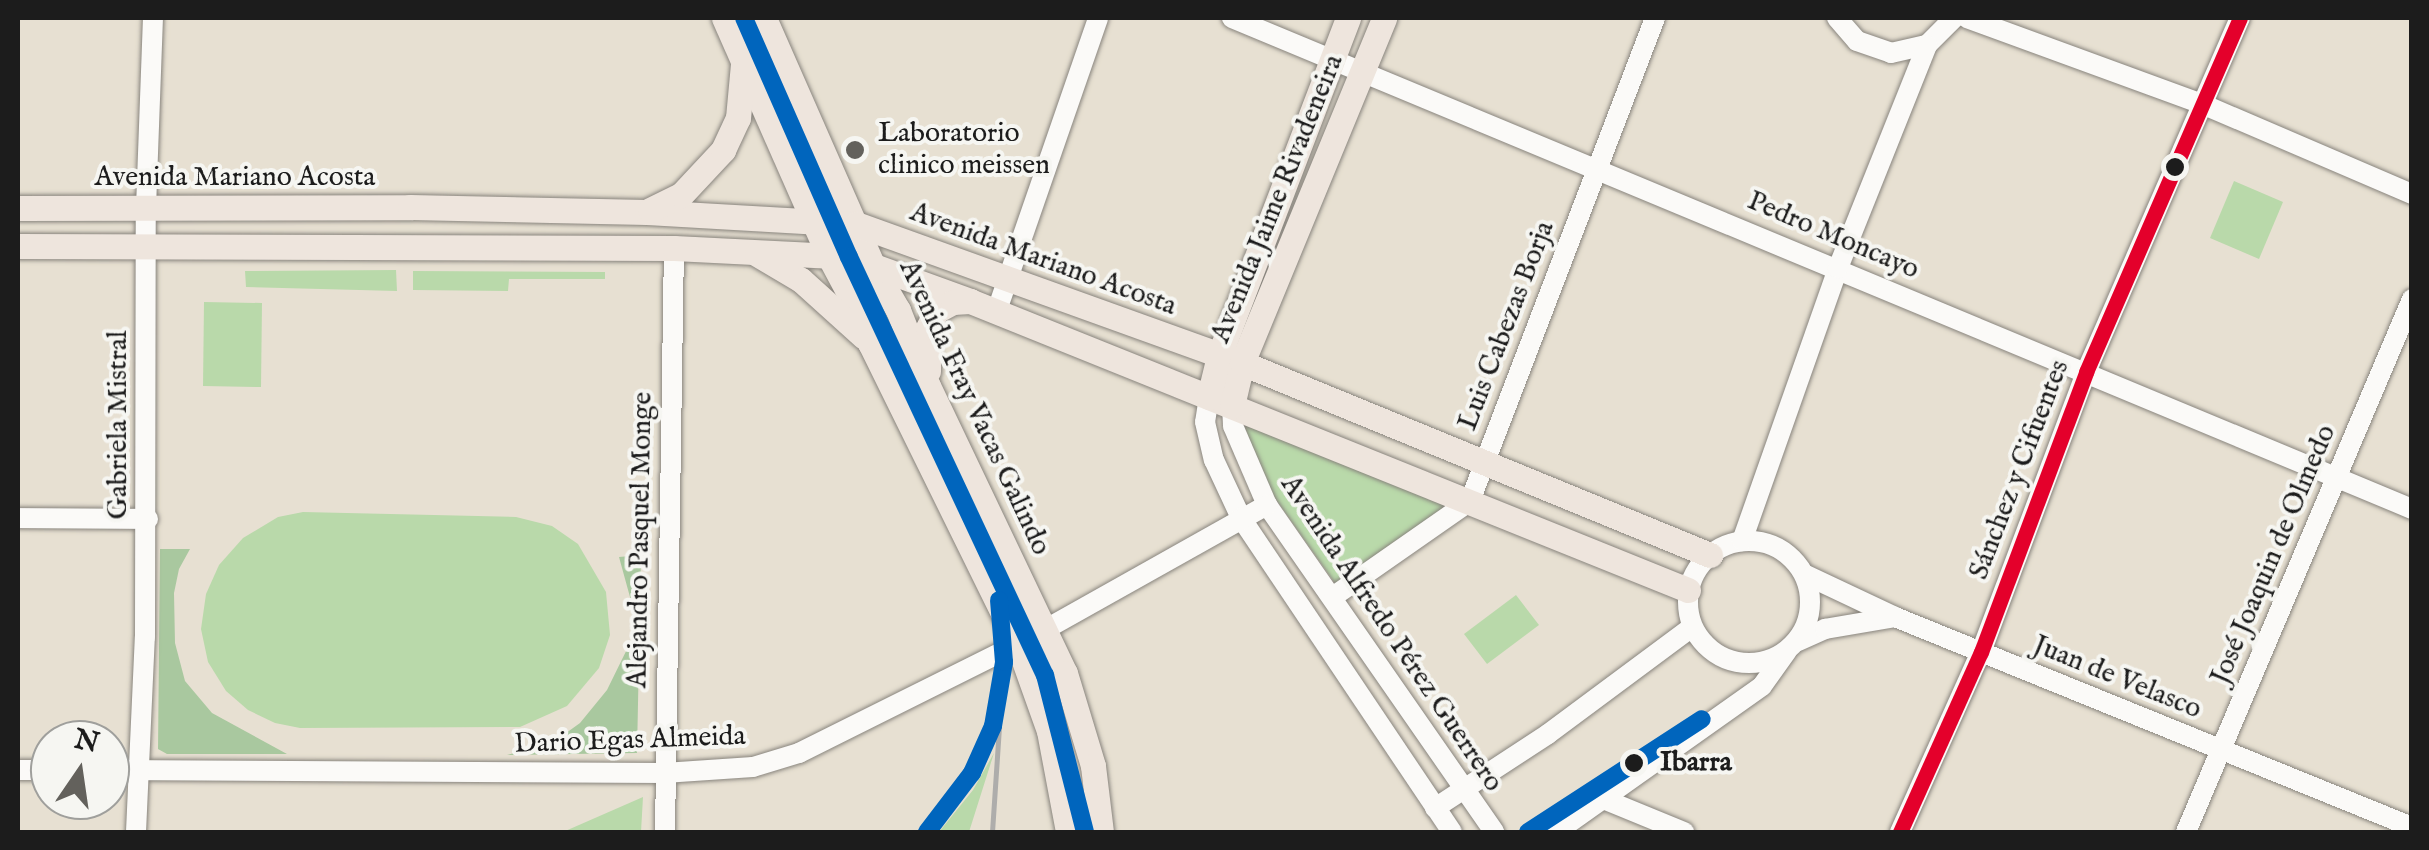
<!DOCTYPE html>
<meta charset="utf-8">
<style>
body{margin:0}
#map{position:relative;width:2429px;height:850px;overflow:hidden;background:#e7e0d2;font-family:"IM FELL English",serif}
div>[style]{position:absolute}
.green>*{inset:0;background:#b9d9aa}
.forest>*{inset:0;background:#a9c89f}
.roads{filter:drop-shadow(0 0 2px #88847d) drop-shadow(0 0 2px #88847d)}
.minor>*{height:20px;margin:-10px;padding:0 10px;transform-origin:10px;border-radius:10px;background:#fbfaf8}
.minor>.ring{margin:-10px;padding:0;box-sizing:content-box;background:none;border:20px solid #fbfaf8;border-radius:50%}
.major>*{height:25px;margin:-12.5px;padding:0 12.5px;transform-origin:12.5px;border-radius:12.5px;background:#eee5dd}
.rail>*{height:5px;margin:-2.5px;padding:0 2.5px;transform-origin:2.5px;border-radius:2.5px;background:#aeadab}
.bus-1>*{height:15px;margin:-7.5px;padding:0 7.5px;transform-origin:7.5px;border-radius:7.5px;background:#e4002b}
.rail-1>*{height:18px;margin:-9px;padding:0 9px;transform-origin:9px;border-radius:9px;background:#0065bd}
.dots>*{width:28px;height:28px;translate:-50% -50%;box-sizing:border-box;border:5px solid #f6f6f2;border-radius:50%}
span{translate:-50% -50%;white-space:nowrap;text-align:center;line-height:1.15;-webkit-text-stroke:8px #f6f6f2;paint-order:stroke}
.poi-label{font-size:28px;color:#1c1c1c}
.left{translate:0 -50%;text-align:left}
.street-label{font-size:28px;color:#1c1c1c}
.stop-label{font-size:28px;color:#1c1c1c;font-weight:700}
.frame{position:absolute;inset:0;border:20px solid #1c1c1c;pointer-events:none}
.north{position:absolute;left:30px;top:720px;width:100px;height:100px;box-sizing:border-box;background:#f6f6f2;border:2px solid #9f9f9c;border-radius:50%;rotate:13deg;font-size:28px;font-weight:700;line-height:40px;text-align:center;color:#1c1c1c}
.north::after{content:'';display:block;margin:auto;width:35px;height:45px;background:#63615c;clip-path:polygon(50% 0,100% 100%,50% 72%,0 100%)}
</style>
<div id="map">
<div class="green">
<i style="clip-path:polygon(2234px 181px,2283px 202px,2259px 259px,2210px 238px)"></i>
<i style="clip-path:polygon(396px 270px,397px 291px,246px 287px,245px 271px)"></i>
<i style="clip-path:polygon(413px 271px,605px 272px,605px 279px,509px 279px,508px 291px,413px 290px)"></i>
<i style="clip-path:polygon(204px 302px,262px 303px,261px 387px,203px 386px)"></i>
<i style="clip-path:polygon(1242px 419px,1449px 507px,1337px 586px,1265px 484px)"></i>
<i style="clip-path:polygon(303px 512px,516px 517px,552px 526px,578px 544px,606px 592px,610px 635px,599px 668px,567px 706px,520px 727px,300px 728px,275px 723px,248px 710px,226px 691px,208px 662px,201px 629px,206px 594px,219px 565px,243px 538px,278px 517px)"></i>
<i style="clip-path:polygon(1516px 595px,1539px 625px,1487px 664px,1464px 634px)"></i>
<i style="clip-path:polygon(994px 753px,969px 832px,939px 832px,973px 790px)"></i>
<i style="clip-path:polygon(643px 797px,641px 832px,563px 832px)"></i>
</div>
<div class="forest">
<i style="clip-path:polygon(160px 549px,190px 549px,179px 569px,174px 593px,175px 643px,185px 681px,212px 713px,287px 754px,167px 754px,158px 749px)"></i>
<i style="clip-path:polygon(641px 555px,637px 753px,507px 755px,555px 741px,580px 723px,607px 690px,633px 637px,633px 608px,619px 557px)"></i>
</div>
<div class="roads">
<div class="minor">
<i style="left:1232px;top:18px;width:1278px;rotate:22.59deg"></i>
<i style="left:1837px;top:18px;width:30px;rotate:49deg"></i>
<i style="left:1857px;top:41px;width:36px;rotate:19deg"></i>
<i style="left:1891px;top:53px;width:37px;rotate:-13deg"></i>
<i style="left:1927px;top:45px;width:38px;rotate:-45deg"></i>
<i style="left:1967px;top:18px;width:250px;rotate:20.1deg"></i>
<i style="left:2202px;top:104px;width:228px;rotate:23.2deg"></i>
<i style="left:996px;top:313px;width:312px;rotate:-70.9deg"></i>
<i style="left:1209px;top:397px;width:25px;rotate:99deg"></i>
<i style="left:1205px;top:422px;width:39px;rotate:77deg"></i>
<i style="left:1214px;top:460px;width:64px;rotate:65deg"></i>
<i style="left:1241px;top:518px;width:378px;rotate:56.1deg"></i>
<i style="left:1232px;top:406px;width:20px;rotate:87deg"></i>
<i style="left:1233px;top:426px;width:86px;rotate:66.7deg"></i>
<i style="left:1267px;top:505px;width:398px;rotate:55.2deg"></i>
<i style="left:18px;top:518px;width:130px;rotate:0.4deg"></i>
<i class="ring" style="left:1688px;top:541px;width:102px;height:102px"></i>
<i style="left:1742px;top:541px;width:289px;rotate:-70.6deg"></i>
<i style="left:1838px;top:268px;width:240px;rotate:-68.2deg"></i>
<i style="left:1804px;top:574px;width:101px;rotate:25.3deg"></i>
<i style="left:1895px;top:617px;width:558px;rotate:22.11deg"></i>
<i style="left:1334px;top:596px;width:166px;rotate:-34.9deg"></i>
<i style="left:1470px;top:501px;width:517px;rotate:-69.04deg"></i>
<i style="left:1798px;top:641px;width:30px;rotate:-24deg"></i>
<i style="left:1825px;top:629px;width:71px;rotate:-9.7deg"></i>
<i style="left:18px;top:770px;width:32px"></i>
<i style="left:110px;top:770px;width:554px;rotate:0.31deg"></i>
<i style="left:664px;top:773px;width:89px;rotate:-3.9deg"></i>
<i style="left:753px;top:767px;width:48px;rotate:-16.9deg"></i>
<i style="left:799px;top:753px;width:258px;rotate:-26.5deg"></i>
<i style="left:1030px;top:638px;width:272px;rotate:-29.3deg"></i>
<i style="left:1601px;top:798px;width:90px;rotate:22.3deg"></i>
<i style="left:1435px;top:808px;width:135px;rotate:-33.2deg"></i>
<i style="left:1548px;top:734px;width:179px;rotate:-36.6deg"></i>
<i style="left:136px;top:832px;width:195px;rotate:-87.4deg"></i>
<i style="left:145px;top:637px;width:429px;rotate:-89.9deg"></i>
<i style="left:146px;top:208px;width:190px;rotate:-87.9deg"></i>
<i style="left:665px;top:832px;width:584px;rotate:-89.12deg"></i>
<i style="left:1556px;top:832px;width:252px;rotate:-35.3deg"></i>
<i style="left:1762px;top:686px;width:43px;rotate:-54.5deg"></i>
<i style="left:1900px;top:832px;width:197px;rotate:-65.8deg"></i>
<i style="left:1981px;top:652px;width:299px;rotate:-69.4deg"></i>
<i style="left:2086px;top:372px;width:386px;rotate:-66.5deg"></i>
<i style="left:2186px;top:832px;width:579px;rotate:-67.02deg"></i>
</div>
<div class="major">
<i style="left:724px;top:18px;width:258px;rotate:66.2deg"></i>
<i style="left:828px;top:254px;width:76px;rotate:61.8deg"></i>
<i style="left:864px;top:321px;width:23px;rotate:75deg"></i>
<i style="left:870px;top:343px;width:335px;rotate:63.8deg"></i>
<i style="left:1018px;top:644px;width:92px;rotate:70.4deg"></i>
<i style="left:1049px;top:731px;width:103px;rotate:79.3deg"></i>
<i style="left:764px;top:18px;width:274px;rotate:66.3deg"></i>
<i style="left:874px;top:269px;width:48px;rotate:59.7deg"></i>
<i style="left:898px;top:310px;width:82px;rotate:68.5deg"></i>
<i style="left:928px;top:386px;width:318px;rotate:64.5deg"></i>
<i style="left:1065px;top:673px;width:97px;rotate:73.2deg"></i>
<i style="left:1093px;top:766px;width:66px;rotate:83.1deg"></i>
<i style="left:18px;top:208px;width:392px;rotate:-0.1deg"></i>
<i style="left:410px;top:207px;width:237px;rotate:1.2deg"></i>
<i style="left:647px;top:212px;width:209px;rotate:3.3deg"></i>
<i style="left:856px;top:224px;width:410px;rotate:19.8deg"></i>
<i style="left:1242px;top:363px;width:506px;rotate:22.31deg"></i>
<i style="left:650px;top:210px;width:34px;rotate:-26deg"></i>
<i style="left:681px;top:195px;width:62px;rotate:-47deg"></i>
<i style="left:723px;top:150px;width:35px;rotate:-65deg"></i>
<i style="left:738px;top:118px;width:54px;rotate:-84.7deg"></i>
<i style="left:18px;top:246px;width:656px;rotate:0.17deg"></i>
<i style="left:674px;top:248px;width:175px;rotate:2.9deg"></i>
<i style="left:849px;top:257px;width:129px;rotate:20deg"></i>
<i style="left:970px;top:301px;width:774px;rotate:21.93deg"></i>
<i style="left:757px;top:254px;width:51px;rotate:30.6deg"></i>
<i style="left:801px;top:280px;width:84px;rotate:42.1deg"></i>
<i style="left:928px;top:371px;width:43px;rotate:-90deg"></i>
<i style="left:928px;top:328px;width:19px;rotate:-65deg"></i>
<i style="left:936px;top:311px;width:19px;rotate:-28deg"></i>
<i style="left:953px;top:302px;width:17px;rotate:-3deg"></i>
<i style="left:1209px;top:397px;width:42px;rotate:-76.3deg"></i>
<i style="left:1219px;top:356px;width:362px;rotate:-69.1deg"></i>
<i style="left:1232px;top:406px;width:44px;rotate:-76.9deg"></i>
<i style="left:1242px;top:363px;width:373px;rotate:-67.6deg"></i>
</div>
</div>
<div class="rail">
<i style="left:927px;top:832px;width:74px;rotate:-52.7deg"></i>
<i style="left:972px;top:773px;width:51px;rotate:-65.9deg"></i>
<i style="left:993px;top:726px;width:65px;rotate:-80.2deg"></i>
<i style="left:1004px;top:662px;width:90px;rotate:-94.4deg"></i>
<i style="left:992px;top:832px;width:106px;rotate:-86.2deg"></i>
<i style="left:1528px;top:832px;width:207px;rotate:-33deg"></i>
</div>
<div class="bus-1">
<i style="left:1900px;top:832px;width:197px;rotate:-65.8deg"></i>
<i style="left:1981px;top:652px;width:299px;rotate:-69.4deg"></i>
<i style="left:2086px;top:372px;width:386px;rotate:-66.5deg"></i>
</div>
<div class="rail-1">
<i style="left:744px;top:18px;width:261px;rotate:66.3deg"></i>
<i style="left:849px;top:257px;width:462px;rotate:64.9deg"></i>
<i style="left:1045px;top:675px;width:162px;rotate:75.7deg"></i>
<i style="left:927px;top:832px;width:74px;rotate:-52.7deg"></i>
<i style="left:972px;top:773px;width:51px;rotate:-65.9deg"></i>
<i style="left:993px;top:726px;width:65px;rotate:-80.2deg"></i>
<i style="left:1004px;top:662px;width:62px;rotate:-94.6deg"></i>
<i style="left:1528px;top:832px;width:207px;rotate:-33deg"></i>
</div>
<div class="dots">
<i style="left:855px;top:150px;background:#63615c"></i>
<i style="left:2175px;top:167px;background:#1c1c1c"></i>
<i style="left:1634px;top:763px;background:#1c1c1c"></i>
</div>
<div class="poi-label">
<span class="left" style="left:878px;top:150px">Laboratorio<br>clinico meissen</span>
</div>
<div class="street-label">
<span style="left:235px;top:178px">Avenida Mariano Acosta</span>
<span style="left:1278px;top:199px;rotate:-68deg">Avenida Jaime Rivadeneira</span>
<span style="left:1833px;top:236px;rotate:23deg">Pedro Moncayo</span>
<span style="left:1043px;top:260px;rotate:20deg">Avenida Mariano Acosta</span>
<span style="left:1507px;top:326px;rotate:-69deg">Luis Cabezas Borja</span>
<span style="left:974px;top:408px;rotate:65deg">Avenida Fray Vacas Galindo</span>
<span style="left:119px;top:425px;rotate:-90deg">Gabriela Mistral</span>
<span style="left:2020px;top:470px;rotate:-69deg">Sánchez y Cifuentes</span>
<span style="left:641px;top:540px;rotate:-89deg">Alejandro Pasquel Monge</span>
<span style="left:2274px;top:555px;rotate:-67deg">José Joaquin de Olmedo</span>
<span style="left:1391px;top:634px;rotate:56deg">Avenida Alfredo Pérez Guerrero</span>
<span style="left:2117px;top:678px;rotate:22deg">Juan de Velasco</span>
<span style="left:630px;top:741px;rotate:-2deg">Dario Egas Almeida</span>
</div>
<div class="stop-label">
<span class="left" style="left:1660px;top:763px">Ibarra</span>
</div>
<div class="frame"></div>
<div class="north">N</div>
</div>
